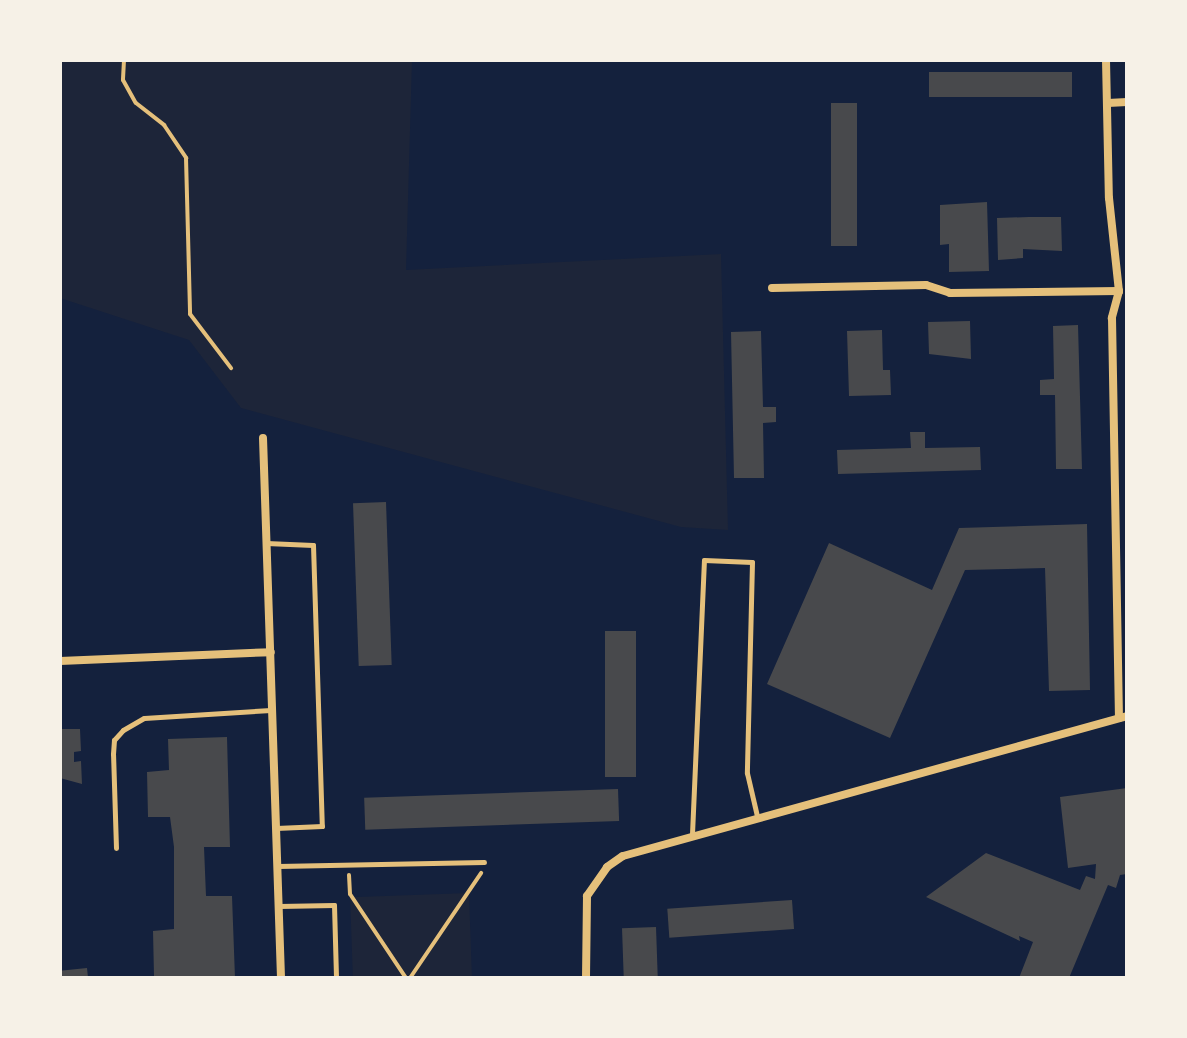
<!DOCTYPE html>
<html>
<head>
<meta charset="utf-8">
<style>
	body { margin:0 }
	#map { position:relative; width:1187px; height:1038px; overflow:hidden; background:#14213d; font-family:Poppins,sans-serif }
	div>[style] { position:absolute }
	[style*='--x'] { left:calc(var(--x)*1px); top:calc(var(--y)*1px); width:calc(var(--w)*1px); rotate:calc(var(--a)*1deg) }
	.green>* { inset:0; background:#1d2539; transform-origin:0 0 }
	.building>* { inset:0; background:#48494c; transform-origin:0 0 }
	.path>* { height:4px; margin:-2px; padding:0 2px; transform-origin:2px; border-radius:2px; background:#e5c07b }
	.service>* { height:5px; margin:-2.5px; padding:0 2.5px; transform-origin:2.5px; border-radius:2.5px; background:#e5c07b }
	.minor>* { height:8px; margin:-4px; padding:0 4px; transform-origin:4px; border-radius:4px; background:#e5c07b }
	span { translate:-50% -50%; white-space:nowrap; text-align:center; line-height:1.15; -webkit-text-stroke:8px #f6f1e7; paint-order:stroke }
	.frame { position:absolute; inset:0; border:62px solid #f6f1e7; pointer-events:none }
</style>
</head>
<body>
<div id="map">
	<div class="green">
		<i style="clip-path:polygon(60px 60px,412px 60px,406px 270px,721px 254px,728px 530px,681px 527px,241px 408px,189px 340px,60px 298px)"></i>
		<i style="left:469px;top:893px;width:85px;height:119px;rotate:88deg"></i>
	</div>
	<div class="building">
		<i style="left:1072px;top:72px;width:25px;height:143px;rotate:90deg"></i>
		<i style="left:831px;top:103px;width:26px;height:143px"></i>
		<i style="clip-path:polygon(987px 202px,989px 271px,949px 272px,949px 244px,940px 245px,940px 205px)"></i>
		<i style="clip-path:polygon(1029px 217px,1061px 217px,1062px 251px,1023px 249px,1023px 258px,998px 260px,997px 218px)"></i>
		<i style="clip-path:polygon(970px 321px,971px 359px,929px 354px,928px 322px)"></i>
		<i style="clip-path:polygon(1078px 325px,1082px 469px,1056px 469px,1055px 395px,1040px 395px,1040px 380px,1054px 379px,1053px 326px)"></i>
		<i style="clip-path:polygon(882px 330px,883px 370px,890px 370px,891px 395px,849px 396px,847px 331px)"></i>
		<i style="clip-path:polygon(761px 331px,763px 407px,776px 407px,776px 422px,763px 423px,764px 478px,734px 478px,731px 332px)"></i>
		<i style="clip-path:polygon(910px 432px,925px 432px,925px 448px,980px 447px,981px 470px,838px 474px,837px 450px,911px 448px)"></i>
		<i style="left:386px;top:502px;width:163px;height:33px;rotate:88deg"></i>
		<i style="clip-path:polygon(1087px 524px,1090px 690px,1049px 691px,1045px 568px,965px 570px,890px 738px,767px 684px,829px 543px,932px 590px,959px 528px)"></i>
		<i style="left:605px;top:631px;width:31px;height:146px"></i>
		<i style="clip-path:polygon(60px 729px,80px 729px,81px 751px,74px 752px,74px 762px,81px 761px,82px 784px,60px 778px)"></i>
		<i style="clip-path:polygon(227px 737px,230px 847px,204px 847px,206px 896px,232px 896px,235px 978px,154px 976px,153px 931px,174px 929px,174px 847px,170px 817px,148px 817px,147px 772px,169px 770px,168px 739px)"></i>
		<i style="clip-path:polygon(1127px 788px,1127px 874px,1120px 875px,1116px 888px,1108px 885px,1069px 978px,1019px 978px,1033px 942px,1019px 936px,1020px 941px,926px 897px,986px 853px,1080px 890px,1086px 876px,1095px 879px,1096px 864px,1068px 868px,1060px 797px)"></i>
		<i style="left:618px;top:789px;width:32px;height:254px;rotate:88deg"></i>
		<i style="left:792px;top:900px;width:29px;height:125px;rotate:86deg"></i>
		<i style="left:656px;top:927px;width:51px;height:34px;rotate:88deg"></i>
		<i style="left:87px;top:968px;width:10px;height:27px;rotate:84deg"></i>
	</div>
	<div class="path">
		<i style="--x:124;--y:60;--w:20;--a:93"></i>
		<i style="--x:123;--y:80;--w:26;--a:61"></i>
		<i style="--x:136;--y:103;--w:36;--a:38"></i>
		<i style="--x:164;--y:125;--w:40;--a:56"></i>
		<i style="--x:186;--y:158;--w:156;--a:88.5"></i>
		<i style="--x:190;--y:314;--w:68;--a:52.8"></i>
		<i style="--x:349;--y:875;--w:19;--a:87"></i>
		<i style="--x:350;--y:894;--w:101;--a:56.3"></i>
		<i style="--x:410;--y:978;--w:127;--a:-55.9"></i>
	</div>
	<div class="service">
		<i style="--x:266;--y:543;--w:47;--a:2.4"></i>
		<i style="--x:313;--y:545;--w:281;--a:88.2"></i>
		<i style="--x:322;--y:826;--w:46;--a:177.5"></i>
		<i style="--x:692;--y:834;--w:274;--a:-87.5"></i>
		<i style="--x:704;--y:560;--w:48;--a:2.4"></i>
		<i style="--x:752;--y:562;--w:211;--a:91.4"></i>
		<i style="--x:747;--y:773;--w:44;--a:76.9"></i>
		<i style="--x:116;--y:848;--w:94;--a:-91.8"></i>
		<i style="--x:113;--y:754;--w:14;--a:-86"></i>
		<i style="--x:114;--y:740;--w:13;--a:-48"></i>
		<i style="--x:123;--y:730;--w:24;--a:-30"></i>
		<i style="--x:144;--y:718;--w:127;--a:-3.6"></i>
		<i style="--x:278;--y:866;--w:206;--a:-1.1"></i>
		<i style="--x:279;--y:906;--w:55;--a:-1"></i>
		<i style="--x:334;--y:905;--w:73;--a:88.4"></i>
	</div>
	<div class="minor">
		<i style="--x:1106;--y:60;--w:138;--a:88.8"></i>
		<i style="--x:1109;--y:198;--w:94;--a:83.9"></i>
		<i style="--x:1119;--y:291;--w:28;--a:105"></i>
		<i style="--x:1112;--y:318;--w:400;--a:89"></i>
		<i style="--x:1108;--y:103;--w:19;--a:-3"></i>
		<i style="--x:772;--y:288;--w:154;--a:-1.1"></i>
		<i style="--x:926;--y:285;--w:25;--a:18"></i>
		<i style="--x:950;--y:293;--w:169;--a:-0.7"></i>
		<i style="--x:263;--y:438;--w:540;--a:88.09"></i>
		<i style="--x:60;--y:661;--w:211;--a:-2.4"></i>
		<i style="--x:586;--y:978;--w:82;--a:-89.3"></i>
		<i style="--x:587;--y:896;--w:35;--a:-55"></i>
		<i style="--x:607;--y:867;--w:19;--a:-35"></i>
		<i style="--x:623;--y:856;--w:523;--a:-15.52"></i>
	</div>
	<div class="frame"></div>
</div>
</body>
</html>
